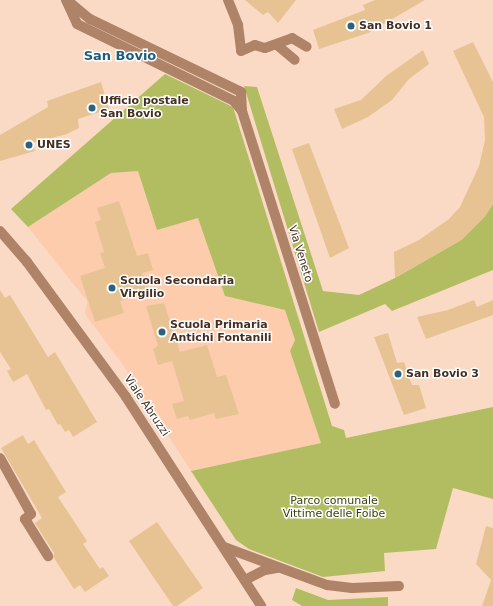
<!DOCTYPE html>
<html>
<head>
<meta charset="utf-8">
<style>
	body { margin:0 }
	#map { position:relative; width:493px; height:606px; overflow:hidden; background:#fadac5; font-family:"DejaVu Sans",sans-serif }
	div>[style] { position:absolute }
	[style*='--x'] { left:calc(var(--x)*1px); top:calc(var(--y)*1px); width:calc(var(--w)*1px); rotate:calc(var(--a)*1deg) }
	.built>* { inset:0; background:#fcccad }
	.green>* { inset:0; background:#b2bd62 }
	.building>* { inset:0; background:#e7c393 }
	.minor>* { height:10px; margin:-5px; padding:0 5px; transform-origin:5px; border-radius:5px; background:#ae8367 }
	.dots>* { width:11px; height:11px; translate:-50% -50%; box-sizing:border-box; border:2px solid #fff; border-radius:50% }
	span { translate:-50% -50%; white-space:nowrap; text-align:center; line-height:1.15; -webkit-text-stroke:3px #fff; paint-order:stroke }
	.poi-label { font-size:11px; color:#442f22; font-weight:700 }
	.left { translate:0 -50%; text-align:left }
	.street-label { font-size:11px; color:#442f22 }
	.park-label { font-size:11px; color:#3b3f0c }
	.quarter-label { font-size:13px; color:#1f5d7c; font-weight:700 }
</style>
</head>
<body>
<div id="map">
	<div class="built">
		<i style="clip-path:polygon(138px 171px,157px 230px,198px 217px,225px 296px,285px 310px,295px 340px,290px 351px,321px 443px,191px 471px,123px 365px,85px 314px,87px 301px,28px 227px,111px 173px)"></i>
	</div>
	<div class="green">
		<i style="clip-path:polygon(165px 74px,233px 107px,332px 426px,344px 430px,346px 438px,493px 407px,493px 499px,453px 488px,436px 549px,384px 553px,385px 571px,323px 577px,249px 549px,236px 540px,191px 471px,321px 443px,290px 351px,295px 340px,285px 310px,225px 296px,198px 218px,157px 230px,138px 171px,111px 173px,28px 227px,11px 209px)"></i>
		<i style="clip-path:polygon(244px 86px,257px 87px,323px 291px,359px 295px,395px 278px,461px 240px,485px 216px,493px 204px,493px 270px,392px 311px,385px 304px,319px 332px)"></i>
		<i style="clip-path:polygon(296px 588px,328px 600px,388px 597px,388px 606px,302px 606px,292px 600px)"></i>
	</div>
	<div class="building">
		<i style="clip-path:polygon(245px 0,296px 0,278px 23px,268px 12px,263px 15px)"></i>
		<i style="clip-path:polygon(375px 0,425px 0,368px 33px,319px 49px,313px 30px,365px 10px,363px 5px)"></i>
		<i style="clip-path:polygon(473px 42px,493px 82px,493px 204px,485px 216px,461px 240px,395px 278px,394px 252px,419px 240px,449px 219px,460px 207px,479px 166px,485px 140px,484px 117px,453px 51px)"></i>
		<i style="clip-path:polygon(423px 50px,429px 64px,409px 79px,392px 100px,368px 117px,342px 129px,334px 109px,361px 100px,386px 76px)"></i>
		<i style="clip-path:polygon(101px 82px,109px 109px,78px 119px,79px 128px,67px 134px,32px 143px,35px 151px,0 161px,0 135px,48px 107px,47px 101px)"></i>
		<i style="clip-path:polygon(309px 143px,349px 248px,330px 258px,292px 149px)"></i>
		<i style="clip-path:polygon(119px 201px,137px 256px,148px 253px,153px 270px,142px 273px,149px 292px,120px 301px,124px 313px,95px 322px,80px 276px,105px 268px,100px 253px,104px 252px,95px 222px,101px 220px,97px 208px)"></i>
		<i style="clip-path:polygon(0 290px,5px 298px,10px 295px,48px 357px,55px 352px,97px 422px,73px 437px,69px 430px,65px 432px,60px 424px,58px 425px,49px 409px,46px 410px,27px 374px,13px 382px,7px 371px,11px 369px,0 352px)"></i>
		<i style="clip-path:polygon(474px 300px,477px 307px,493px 300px,493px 315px,426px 339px,417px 317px,448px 310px)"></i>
		<i style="clip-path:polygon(164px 303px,180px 352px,207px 345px,217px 377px,226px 375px,239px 414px,216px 419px,214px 413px,190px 420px,188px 416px,177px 419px,172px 404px,184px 401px,172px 361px,158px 365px,153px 349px,158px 346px,146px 306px)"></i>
		<i style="clip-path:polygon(388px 333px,397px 363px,404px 362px,412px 385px,419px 385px,426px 408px,404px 415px,374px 337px)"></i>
		<i style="clip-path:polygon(23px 435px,28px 444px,34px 440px,66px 492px,58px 497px,87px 541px,83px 544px,100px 569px,103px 567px,109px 576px,85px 592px,80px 585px,74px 589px,54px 558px,54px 553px,35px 523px,42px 518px,1px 448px)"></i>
		<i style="clip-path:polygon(157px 522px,203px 588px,177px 606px,173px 606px,129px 541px)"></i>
		<i style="clip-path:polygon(486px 526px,493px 528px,493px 606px,482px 606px,491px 580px,476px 564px)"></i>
	</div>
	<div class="minor">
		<i style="--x:66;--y:0;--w:26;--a:65"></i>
		<i style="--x:77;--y:24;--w:175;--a:26.1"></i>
		<i style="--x:234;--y:101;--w:13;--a:51"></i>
		<i style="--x:67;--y:0;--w:30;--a:40"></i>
		<i style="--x:90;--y:19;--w:168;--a:25.8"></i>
		<i style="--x:241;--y:92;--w:19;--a:87"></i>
		<i style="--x:242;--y:111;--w:307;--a:72.4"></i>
		<i style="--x:228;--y:0;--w:27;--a:68"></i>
		<i style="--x:238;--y:25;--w:26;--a:83"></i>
		<i style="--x:241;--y:51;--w:15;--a:-23"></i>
		<i style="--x:255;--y:45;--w:10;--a:17"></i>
		<i style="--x:265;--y:48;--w:29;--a:-20"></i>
		<i style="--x:292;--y:38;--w:17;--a:31"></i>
		<i style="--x:277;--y:45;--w:23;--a:40"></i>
		<i style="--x:0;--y:231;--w:41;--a:48.9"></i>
		<i style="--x:27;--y:262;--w:167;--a:53.7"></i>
		<i style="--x:126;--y:397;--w:249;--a:57.1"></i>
		<i style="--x:0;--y:458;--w:64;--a:61"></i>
		<i style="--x:31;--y:514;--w:8;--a:140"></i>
		<i style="--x:25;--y:519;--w:44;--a:58.1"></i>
		<i style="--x:224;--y:547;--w:110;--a:20.3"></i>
		<i style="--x:327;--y:585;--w:25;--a:7"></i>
		<i style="--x:352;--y:588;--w:47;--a:-2.4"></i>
		<i style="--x:245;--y:580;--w:22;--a:-27"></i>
		<i style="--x:265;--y:570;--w:12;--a:-9"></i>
	</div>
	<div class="dots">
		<i style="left:351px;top:26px;background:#2d627e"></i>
		<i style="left:92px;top:108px;background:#2d627e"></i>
		<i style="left:29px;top:145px;background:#2d627e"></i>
		<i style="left:112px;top:288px;background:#2d627e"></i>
		<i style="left:162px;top:332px;background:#2d627e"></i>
		<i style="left:398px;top:374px;background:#2d627e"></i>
	</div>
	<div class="poi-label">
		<span class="left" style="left:359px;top:26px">San Bovio 1</span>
		<span class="left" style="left:100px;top:108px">Ufficio postale<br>San Bovio</span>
		<span class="left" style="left:37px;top:145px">UNES</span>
		<span class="left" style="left:120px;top:288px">Scuola Secondaria<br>Virgilio</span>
		<span class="left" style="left:170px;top:332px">Scuola Primaria<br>Antichi Fontanili</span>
		<span class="left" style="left:406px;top:374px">San Bovio 3</span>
	</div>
	<div class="street-label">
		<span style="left:300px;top:254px;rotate:73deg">Via Veneto</span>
		<span style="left:146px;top:406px;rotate:56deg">Viale Abruzzi</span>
	</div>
	<div class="park-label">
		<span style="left:334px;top:508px">Parco comunale<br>Vittime delle Foibe</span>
	</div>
	<div class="quarter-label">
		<span style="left:120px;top:56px">San Bovio</span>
	</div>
</div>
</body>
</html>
